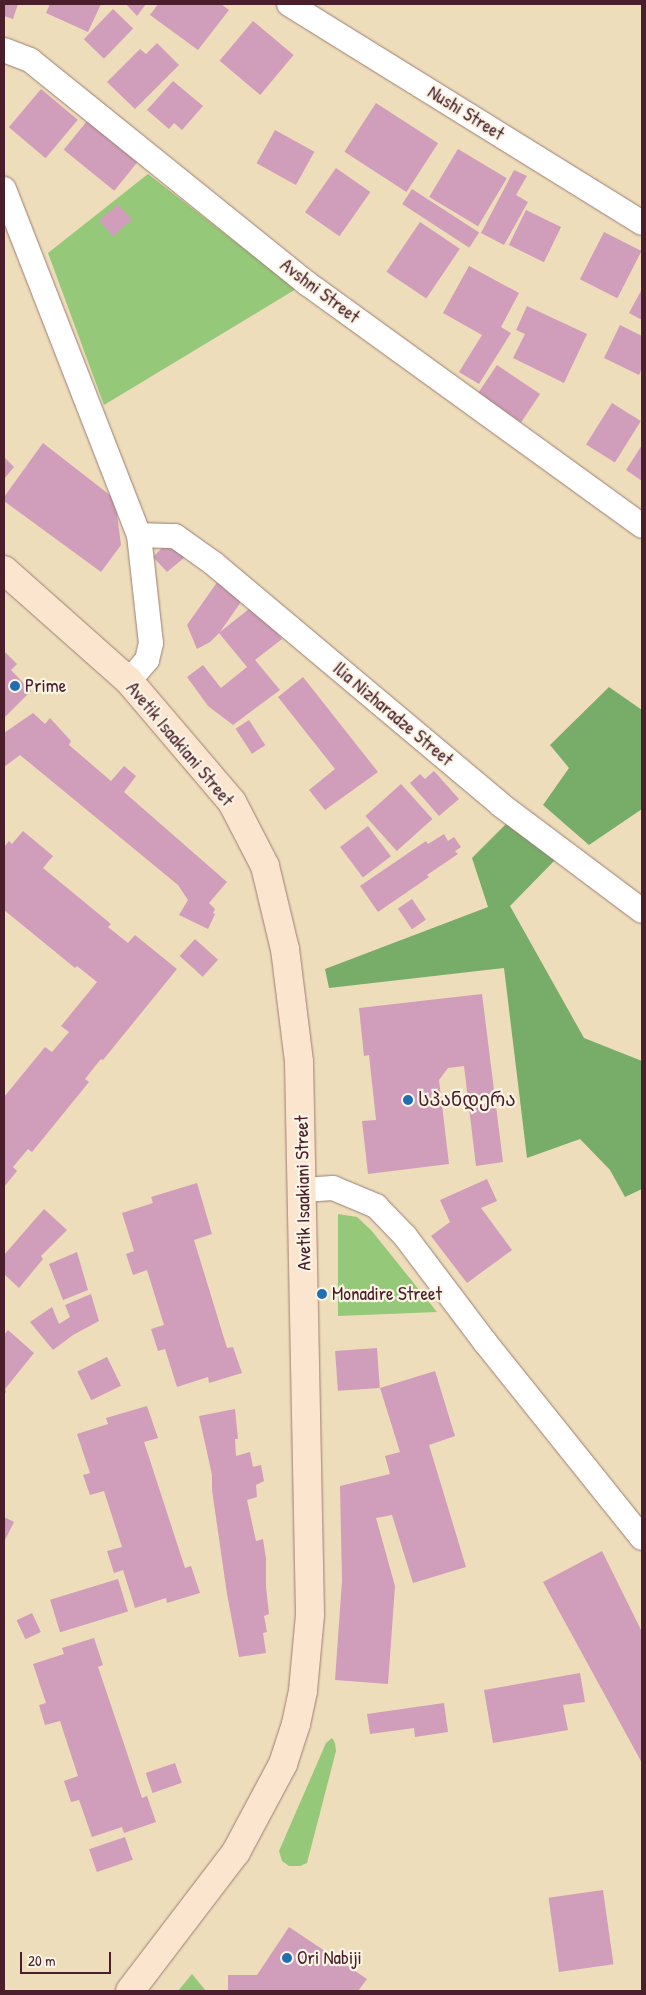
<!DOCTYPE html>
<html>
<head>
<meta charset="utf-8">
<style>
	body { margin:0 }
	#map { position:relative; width:646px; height:1995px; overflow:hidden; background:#edb; font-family:"Patrick Hand","Noto Sans Georgian",sans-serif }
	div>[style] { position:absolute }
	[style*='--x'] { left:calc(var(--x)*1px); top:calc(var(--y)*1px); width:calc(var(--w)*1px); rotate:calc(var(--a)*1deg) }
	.green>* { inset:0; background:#95c879 }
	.forest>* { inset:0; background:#78ac69 }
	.building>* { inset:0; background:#d09dba; transform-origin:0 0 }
	.roads { filter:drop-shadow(0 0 1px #9c7e73) drop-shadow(0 0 1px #9c7e73) }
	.street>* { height:24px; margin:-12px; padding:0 12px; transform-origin:12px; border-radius:12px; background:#fff }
	.secondary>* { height:28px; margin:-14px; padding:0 14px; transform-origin:14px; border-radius:14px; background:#fce5cf }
	.dots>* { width:14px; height:14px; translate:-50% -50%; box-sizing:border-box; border:2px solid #fcf5e5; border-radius:50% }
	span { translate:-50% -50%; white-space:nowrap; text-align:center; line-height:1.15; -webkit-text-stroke:4.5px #fcf5e5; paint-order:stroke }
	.street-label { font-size:19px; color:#4a1f2b }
	.poi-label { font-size:19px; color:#4a1f2b }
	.left { translate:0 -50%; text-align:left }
	.frame { position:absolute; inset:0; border:5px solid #4a1f2b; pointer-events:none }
	.scale { position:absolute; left:20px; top:1952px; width:91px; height:22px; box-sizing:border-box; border:2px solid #4a1f2b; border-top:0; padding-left:6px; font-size:15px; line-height:18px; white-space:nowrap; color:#4a1f2b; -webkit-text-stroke:4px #fcf5e5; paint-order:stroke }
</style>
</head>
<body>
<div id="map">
	<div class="green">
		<i style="clip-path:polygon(148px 174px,296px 289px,104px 405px,48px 253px)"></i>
		<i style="clip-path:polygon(338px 1214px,357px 1217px,371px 1230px,437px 1312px,338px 1316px)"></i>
		<i style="clip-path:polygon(332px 1738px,335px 1743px,336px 1751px,307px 1863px,300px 1866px,289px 1866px,282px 1861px,279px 1851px,326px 1743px)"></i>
		<i style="clip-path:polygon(192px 1974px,206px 1991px,178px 1991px)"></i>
	</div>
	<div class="forest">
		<i style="clip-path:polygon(609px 687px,642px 710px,642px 809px,589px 845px,543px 805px,569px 768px,550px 745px)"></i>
		<i style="clip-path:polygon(510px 820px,558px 857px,510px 906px,584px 1038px,642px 1061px,642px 1189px,625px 1197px,610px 1170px,580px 1139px,527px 1158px,504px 968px,329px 988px,325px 969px,488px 907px,472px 858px)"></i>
	</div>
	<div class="building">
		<i style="clip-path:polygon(4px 4px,18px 4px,13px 19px,4px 16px)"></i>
		<i style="clip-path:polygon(50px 4px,101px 4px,88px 32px,46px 13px)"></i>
		<i style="clip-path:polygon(126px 4px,146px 4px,137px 16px)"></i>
		<i style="clip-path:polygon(158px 4px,221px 4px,229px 10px,198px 50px,150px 15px)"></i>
		<i style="left:113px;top:9px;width:28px;height:42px;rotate:44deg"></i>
		<i style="left:253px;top:21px;width:53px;height:52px;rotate:40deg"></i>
		<i style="clip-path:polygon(157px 43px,179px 65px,135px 109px,107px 82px,140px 49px,146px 54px)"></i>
		<i style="clip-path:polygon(173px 81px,203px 106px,182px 130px,174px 123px,169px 129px,147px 110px)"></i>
		<i style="left:41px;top:89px;width:48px;height:50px;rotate:40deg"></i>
		<i style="left:376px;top:103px;width:74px;height:58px;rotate:33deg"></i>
		<i style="left:87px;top:121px;width:65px;height:37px;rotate:39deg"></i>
		<i style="left:275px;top:130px;width:45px;height:38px;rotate:29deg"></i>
		<i style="left:458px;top:149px;width:57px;height:56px;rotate:31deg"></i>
		<i style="left:336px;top:168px;width:42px;height:54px;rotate:35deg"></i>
		<i style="clip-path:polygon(514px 170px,527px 176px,516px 195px,528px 202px,504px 245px,481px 233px)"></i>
		<i style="left:412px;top:189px;width:80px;height:18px;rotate:33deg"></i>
		<i style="left:118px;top:204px;width:21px;height:25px;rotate:49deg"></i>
		<i style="left:526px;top:210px;width:39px;height:39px;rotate:26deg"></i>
		<i style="left:420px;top:222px;width:48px;height:60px;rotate:34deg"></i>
		<i style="left:604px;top:232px;width:42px;height:53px;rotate:27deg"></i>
		<i style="clip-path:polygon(469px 266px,519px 293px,501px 327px,511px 333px,479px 384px,459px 372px,482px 335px,443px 313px)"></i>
		<i style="clip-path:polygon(642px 289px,642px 320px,629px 313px)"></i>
		<i style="clip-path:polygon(527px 306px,587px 334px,564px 383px,513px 358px,525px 334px,516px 330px)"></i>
		<i style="clip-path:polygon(620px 325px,642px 336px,642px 368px,639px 375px,604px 358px)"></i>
		<i style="left:497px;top:365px;width:52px;height:34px;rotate:34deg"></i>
		<i style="left:612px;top:403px;width:34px;height:49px;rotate:32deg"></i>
		<i style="clip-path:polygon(43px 443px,115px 499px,121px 545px,101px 572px,4px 501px,4px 497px)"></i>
		<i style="clip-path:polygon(642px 445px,642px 481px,626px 470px)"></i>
		<i style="clip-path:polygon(4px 457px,14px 467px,4px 479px)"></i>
		<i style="clip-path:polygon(167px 543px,185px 557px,167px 572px,153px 557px)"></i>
		<i style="clip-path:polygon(218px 581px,243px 599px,220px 632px,254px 605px,282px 639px,255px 660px,280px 690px,233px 725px,208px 706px,187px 677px,203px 665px,221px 688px,247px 667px,219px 633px,210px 642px,197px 649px,187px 625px)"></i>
		<i style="clip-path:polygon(4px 651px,17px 664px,11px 670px,31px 691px,4px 718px)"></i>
		<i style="clip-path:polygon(303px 677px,378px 772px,325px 810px,309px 790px,335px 769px,278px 697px)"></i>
		<i style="clip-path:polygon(33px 713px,45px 724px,50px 718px,71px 741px,69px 745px,111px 781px,124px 766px,136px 776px,124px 792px,227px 882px,209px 903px,215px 909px,213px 913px,215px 914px,208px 929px,179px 915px,188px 900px,178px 885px,20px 755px,4px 767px,4px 733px)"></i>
		<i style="left:249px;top:720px;width:30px;height:16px;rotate:57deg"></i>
		<i style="clip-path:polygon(434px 771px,459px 799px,439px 816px,410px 783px,420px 774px,425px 779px)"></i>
		<i style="left:401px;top:784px;width:47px;height:48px;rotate:48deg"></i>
		<i style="left:368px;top:826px;width:38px;height:35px;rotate:53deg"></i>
		<i style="clip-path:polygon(23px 831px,53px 856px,43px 868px,111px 924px,108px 927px,128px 943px,135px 935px,177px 969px,103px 1060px,101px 1059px,96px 1065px,85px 1079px,89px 1082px,32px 1152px,28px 1149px,13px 1167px,17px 1171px,4px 1187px,4px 1097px,45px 1047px,52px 1052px,69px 1032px,61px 1026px,97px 982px,77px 966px,75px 968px,4px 910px,4px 847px,9px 841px,12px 844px)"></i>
		<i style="clip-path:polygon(444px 834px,448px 841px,454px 837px,461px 847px,455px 851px,458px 854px,427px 875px,429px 877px,378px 912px,360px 886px,426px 841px,428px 844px)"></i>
		<i style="left:412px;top:899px;width:25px;height:17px;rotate:56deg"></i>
		<i style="left:195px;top:939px;width:31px;height:23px;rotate:42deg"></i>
		<i style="clip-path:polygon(482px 994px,503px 1162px,476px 1166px,464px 1066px,448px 1068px,439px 1080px,449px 1164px,368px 1174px,362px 1121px,376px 1120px,369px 1055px,364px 1056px,359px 1008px)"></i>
		<i style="clip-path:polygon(487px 1179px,497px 1201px,481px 1208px,512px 1250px,467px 1283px,431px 1236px,450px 1222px,440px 1200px)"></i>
		<i style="clip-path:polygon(197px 1183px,212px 1234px,194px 1240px,227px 1348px,233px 1347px,242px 1373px,209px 1383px,208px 1377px,177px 1387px,165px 1349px,158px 1351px,151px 1329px,164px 1325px,147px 1270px,133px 1275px,126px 1254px,134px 1251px,122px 1213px,153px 1203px,151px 1197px)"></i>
		<i style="clip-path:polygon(44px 1209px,67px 1230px,41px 1256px,43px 1259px,19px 1288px,4px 1274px,4px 1255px)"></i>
		<i style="clip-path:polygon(77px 1252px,88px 1290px,63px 1300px,49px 1264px)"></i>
		<i style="clip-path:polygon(91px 1294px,99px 1321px,73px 1335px,53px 1350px,30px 1322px,52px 1307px,59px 1324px,70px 1317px,65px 1305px)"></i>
		<i style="clip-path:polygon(8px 1330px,34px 1353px,5px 1389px,6px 1392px,4px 1395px,4px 1335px)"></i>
		<i style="left:377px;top:1348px;width:40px;height:42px;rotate:86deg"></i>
		<i style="left:107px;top:1357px;width:32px;height:33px;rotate:64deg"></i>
		<i style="clip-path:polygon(435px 1371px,455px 1436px,429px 1445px,466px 1567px,413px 1583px,392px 1515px,376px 1518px,395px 1586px,388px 1684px,335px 1680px,342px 1581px,340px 1486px,390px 1474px,385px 1456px,400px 1452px,380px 1388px)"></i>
		<i style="clip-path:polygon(147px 1406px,158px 1438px,144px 1442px,185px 1568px,191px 1566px,200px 1593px,167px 1603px,166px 1598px,135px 1608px,123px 1570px,114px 1573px,107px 1551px,122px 1547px,104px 1491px,90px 1495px,83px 1475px,90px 1473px,77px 1434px,108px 1424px,106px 1418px)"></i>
		<i style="clip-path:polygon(235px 1409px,238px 1439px,235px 1439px,236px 1456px,250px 1452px,253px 1467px,261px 1465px,264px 1481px,256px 1485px,257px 1497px,247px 1500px,256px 1541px,263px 1539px,266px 1559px,266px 1587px,269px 1614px,264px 1616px,267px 1632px,263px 1633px,266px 1653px,239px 1657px,227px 1594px,212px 1490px,212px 1475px,199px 1416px)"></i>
		<i style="clip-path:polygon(4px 1517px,14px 1522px,4px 1542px)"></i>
		<i style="clip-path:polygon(602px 1551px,642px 1632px,642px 1763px,543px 1582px)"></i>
		<i style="left:118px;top:1579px;width:34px;height:71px;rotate:73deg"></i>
		<i style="left:32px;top:1613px;width:21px;height:17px;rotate:65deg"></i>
		<i style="clip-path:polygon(94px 1638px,103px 1665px,98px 1667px,120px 1732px,142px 1798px,147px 1796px,156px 1822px,124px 1833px,122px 1827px,92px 1837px,79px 1800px,71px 1802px,64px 1781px,78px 1776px,60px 1721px,45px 1725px,39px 1705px,46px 1703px,33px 1664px,64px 1654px,62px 1648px)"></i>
		<i style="clip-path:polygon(580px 1673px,585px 1702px,563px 1705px,568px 1730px,493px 1743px,484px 1690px)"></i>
		<i style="clip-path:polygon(444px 1703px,448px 1732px,415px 1737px,414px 1728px,370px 1734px,367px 1714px)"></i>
		<i style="left:175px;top:1763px;width:21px;height:31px;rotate:71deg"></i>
		<i style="left:125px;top:1837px;width:24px;height:38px;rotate:71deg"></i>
		<i style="left:603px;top:1890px;width:75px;height:55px;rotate:82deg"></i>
		<i style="clip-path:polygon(289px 1927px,367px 1979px,358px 1991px,228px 1991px,228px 1975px,257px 1975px)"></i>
	</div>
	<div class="roads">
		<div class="street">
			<i style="--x:289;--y:4;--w:415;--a:31.8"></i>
			<i style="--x:4;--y:50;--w:28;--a:21"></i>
			<i style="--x:30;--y:60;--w:357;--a:38.9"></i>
			<i style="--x:308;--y:284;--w:412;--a:35.9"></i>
			<i style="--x:4;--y:189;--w:371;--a:68.7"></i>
			<i style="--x:139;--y:535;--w:109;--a:83.7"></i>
			<i style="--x:151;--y:643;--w:17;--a:103"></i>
			<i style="--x:147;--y:660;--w:28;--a:131"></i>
			<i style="--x:139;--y:535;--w:36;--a:2"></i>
			<i style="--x:175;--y:536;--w:47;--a:35.4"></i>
			<i style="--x:213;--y:563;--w:376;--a:40"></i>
			<i style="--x:501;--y:805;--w:176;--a:36.9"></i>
			<i style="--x:303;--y:1190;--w:30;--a:-4"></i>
			<i style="--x:333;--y:1188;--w:47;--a:22.7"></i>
			<i style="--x:376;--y:1206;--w:42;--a:46"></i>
			<i style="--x:405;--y:1236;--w:133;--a:53"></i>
			<i style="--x:485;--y:1342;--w:251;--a:51.3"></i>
		</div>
		<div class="secondary">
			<i style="--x:4;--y:570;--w:167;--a:41.6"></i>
			<i style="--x:129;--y:681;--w:159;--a:49.6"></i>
			<i style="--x:232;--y:802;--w:72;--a:62.7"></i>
			<i style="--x:265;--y:866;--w:85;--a:76.5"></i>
			<i style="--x:285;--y:949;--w:114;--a:82.9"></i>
			<i style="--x:299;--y:1062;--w:553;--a:88.86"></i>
			<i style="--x:310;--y:1615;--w:76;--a:95.3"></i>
			<i style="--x:303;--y:1691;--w:34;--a:102"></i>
			<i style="--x:296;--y:1724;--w:42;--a:108"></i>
			<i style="--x:283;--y:1764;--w:100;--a:118.1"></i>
			<i style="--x:236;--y:1852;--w:175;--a:127.3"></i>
		</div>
	</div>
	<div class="dots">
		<i style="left:15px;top:686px;background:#1f6fb2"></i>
		<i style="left:408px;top:1100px;background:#1f6fb2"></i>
		<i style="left:322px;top:1294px;background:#1f6fb2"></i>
		<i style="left:287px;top:1958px;background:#1f6fb2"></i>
	</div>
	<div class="street-label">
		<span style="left:466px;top:113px;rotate:32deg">Nushi Street</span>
		<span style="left:320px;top:291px;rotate:37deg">Avshni Street</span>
		<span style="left:393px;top:714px;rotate:40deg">Ilia Nizharadze Street</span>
		<span style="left:180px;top:744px;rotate:50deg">Avetik Isaakiani Street</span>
		<span style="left:303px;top:1193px;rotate:-91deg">Avetik Isaakiani Street</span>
	</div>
	<div class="poi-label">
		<span class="left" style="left:25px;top:686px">Prime</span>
		<span class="left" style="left:418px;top:1100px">სპანდერა</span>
		<span class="left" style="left:332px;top:1294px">Monadire Street</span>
		<span class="left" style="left:297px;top:1958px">Ori Nabiji</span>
	</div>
	<div class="frame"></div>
	<div class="scale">20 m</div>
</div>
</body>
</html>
